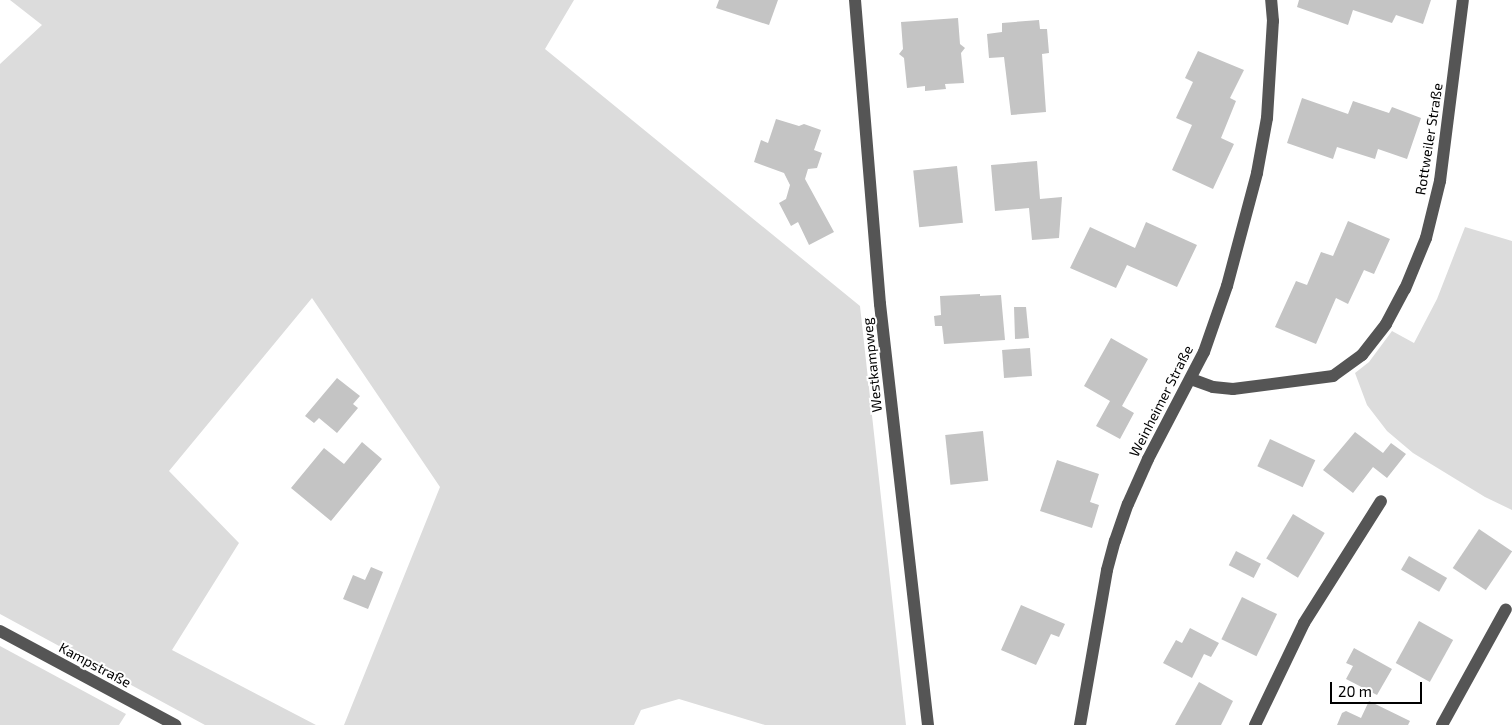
<!DOCTYPE html>
<html>
<head>
<meta charset="utf-8">
<style>
	body { margin:0 }
	#map { position:relative; width:1512px; height:725px; overflow:hidden; background:#fff; font-family:"Exo 2",sans-serif }
	div>[style] { position:absolute }
	[style*='--x'] { left:calc(var(--x)*1px); top:calc(var(--y)*1px); width:calc(var(--w)*1px); rotate:calc(var(--a)*1deg) }
	.green>* { inset:0; background:#dcdcdc }
	.building>* { inset:0; background:#c4c4c4; transform-origin:0 0 }
	.minor>* { height:12px; margin:-6px; padding:0 6px; transform-origin:6px; border-radius:6px; background:#555 }
	span { translate:-50% -50%; white-space:nowrap; text-align:center; line-height:1.15; -webkit-text-stroke:4px #fff; paint-order:stroke }
	.street-label { font-size:14px; color:#000 }
	.scale { position:absolute; left:1330px; top:682px; width:92px; height:22px; box-sizing:border-box; border:2px solid #000; border-top:0; padding-left:6px; font-size:15px; line-height:18px; white-space:nowrap; color:#000; -webkit-text-stroke:4px #fff; paint-order:stroke }
</style>
</head>
<body>
<div id="map">
	<div class="green">
		<i style="clip-path:polygon(10px 0,574px 0,545px 49px,860px 306px,906px 725px,765px 725px,679px 699px,641px 710px,634px 725px,344px 725px,440px 487px,312px 298px,169px 471px,239px 543px,172px 650px,316px 725px,205px 725px,0 614px,0 64px,42px 25px)"></i>
		<i style="clip-path:polygon(1465px 227px,1512px 241px,1512px 510px,1485px 497px,1413px 453px,1387px 431px,1367px 405px,1355px 373px,1369px 362px,1392px 331px,1414px 343px,1437px 299px)"></i>
		<i style="clip-path:polygon(0 646px,126px 714px,119px 725px,0 725px)"></i>
	</div>
	<div class="building">
		<i style="clip-path:polygon(719px 0,778px 0,769px 25px,716px 8px)"></i>
		<i style="clip-path:polygon(1299px 0,1431px 0,1423px 24px,1396px 15px,1392px 23px,1353px 10px,1348px 25px,1297px 7px)"></i>
		<i style="clip-path:polygon(958px 18px,960px 44px,965px 48px,961px 53px,964px 83px,945px 84px,946px 89px,925px 91px,925px 86px,907px 88px,904px 58px,899px 54px,903px 49px,901px 22px)"></i>
		<i style="clip-path:polygon(1039px 20px,1040px 29px,1047px 29px,1049px 53px,1042px 54px,1046px 112px,1011px 115px,1004px 57px,989px 58px,987px 34px,1002px 32px,1002px 23px)"></i>
		<i style="clip-path:polygon(1198px 51px,1244px 70px,1230px 98px,1236px 101px,1221px 138px,1234px 144px,1213px 189px,1172px 170px,1192px 125px,1176px 118px,1193px 82px,1185px 78px)"></i>
		<i style="clip-path:polygon(1302px 98px,1348px 114px,1353px 101px,1389px 113px,1392px 107px,1421px 118px,1407px 159px,1378px 149px,1375px 159px,1337px 147px,1333px 159px,1287px 143px)"></i>
		<i style="clip-path:polygon(776px 119px,799px 126px,804px 124px,821px 130px,814px 150px,822px 153px,817px 168px,808px 169px,805px 179px,834px 232px,809px 245px,798px 222px,791px 226px,779px 203px,786px 199px,790px 185px,784px 173px,754px 162px,761px 140px,768px 143px)"></i>
		<i style="clip-path:polygon(1037px 161px,1040px 199px,1062px 197px,1059px 238px,1032px 240px,1029px 208px,995px 211px,991px 165px)"></i>
		<i style="left:957px;top:166px;width:57px;height:44px;rotate:84deg"></i>
		<i style="clip-path:polygon(1348px 221px,1390px 239px,1374px 274px,1364px 270px,1348px 304px,1336px 298px,1316px 344px,1275px 327px,1296px 281px,1307px 285px,1321px 252px,1333px 256px)"></i>
		<i style="clip-path:polygon(1146px 222px,1197px 245px,1177px 287px,1127px 265px,1116px 288px,1070px 268px,1090px 227px,1135px 248px)"></i>
		<i style="clip-path:polygon(980px 294px,980px 296px,1001px 295px,1005px 340px,944px 344px,942px 326px,935px 326px,934px 316px,941px 315px,940px 296px)"></i>
		<i style="clip-path:polygon(1014px 307px,1026px 307px,1029px 338px,1015px 339px)"></i>
		<i style="clip-path:polygon(1111px 338px,1148px 359px,1122px 406px,1134px 413px,1120px 439px,1096px 426px,1110px 401px,1084px 386px)"></i>
		<i style="left:1030px;top:348px;width:28px;height:28px;rotate:86deg"></i>
		<i style="clip-path:polygon(337px 378px,360px 396px,353px 404px,358px 408px,337px 433px,319px 418px,314px 423px,305px 416px)"></i>
		<i style="left:983px;top:431px;width:50px;height:38px;rotate:84deg"></i>
		<i style="clip-path:polygon(1355px 432px,1383px 453px,1391px 443px,1406px 454px,1387px 478px,1373px 467px,1353px 493px,1323px 470px)"></i>
		<i style="left:1270px;top:439px;width:50px;height:30px;rotate:25deg"></i>
		<i style="clip-path:polygon(362px 442px,382px 459px,331px 521px,291px 488px,324px 448px,344px 464px)"></i>
		<i style="clip-path:polygon(1057px 460px,1099px 474px,1090px 502px,1099px 505px,1092px 528px,1040px 511px)"></i>
		<i style="left:1293px;top:514px;width:37px;height:52px;rotate:31deg"></i>
		<i style="left:1479px;top:529px;width:40px;height:47px;rotate:34deg"></i>
		<i style="left:1236px;top:551px;width:28px;height:16px;rotate:27deg"></i>
		<i style="left:1409px;top:556px;width:44px;height:16px;rotate:30deg"></i>
		<i style="clip-path:polygon(371px 567px,383px 572px,368px 609px,343px 599px,353px 575px,365px 580px)"></i>
		<i style="left:1242px;top:597px;width:39px;height:47px;rotate:26deg"></i>
		<i style="clip-path:polygon(1021px 605px,1065px 624px,1059px 637px,1051px 634px,1036px 665px,1001px 650px)"></i>
		<i style="left:1419px;top:621px;width:39px;height:48px;rotate:29deg"></i>
		<i style="clip-path:polygon(1190px 628px,1219px 643px,1211px 657px,1204px 654px,1192px 678px,1163px 663px,1176px 640px,1182px 643px)"></i>
		<i style="clip-path:polygon(1354px 648px,1392px 669px,1377px 695px,1346px 679px,1353px 666px,1346px 663px)"></i>
		<i style="clip-path:polygon(1199px 682px,1233px 701px,1221px 725px,1175px 725px)"></i>
		<i style="clip-path:polygon(1369px 701px,1410px 721px,1408px 725px,1337px 725px,1342px 713px,1346px 711px,1361px 718px)"></i>
	</div>
	<div class="minor">
		<i style="--x:855;--y:0;--w:305;--a:85.3"></i>
		<i style="--x:880;--y:304;--w:424;--a:83.5"></i>
		<i style="--x:1191;--y:379;--w:23;--a:20"></i>
		<i style="--x:1213;--y:387;--w:20;--a:6"></i>
		<i style="--x:1233;--y:389;--w:101;--a:-7.4"></i>
		<i style="--x:1333;--y:376;--w:36;--a:-36"></i>
		<i style="--x:1362;--y:355;--w:39;--a:-52"></i>
		<i style="--x:1386;--y:324;--w:40;--a:-62"></i>
		<i style="--x:1405;--y:289;--w:55;--a:-67.6"></i>
		<i style="--x:1426;--y:238;--w:59;--a:-76.2"></i>
		<i style="--x:1440;--y:181;--w:182;--a:-82.8"></i>
		<i style="--x:0;--y:631;--w:199;--a:28.2"></i>
		<i style="--x:1080;--y:725;--w:157;--a:-80.1"></i>
		<i style="--x:1107;--y:570;--w:30;--a:-75"></i>
		<i style="--x:1115;--y:541;--w:39;--a:-71"></i>
		<i style="--x:1128;--y:504;--w:49;--a:-66"></i>
		<i style="--x:1148;--y:459;--w:121;--a:-62.4"></i>
		<i style="--x:1204;--y:352;--w:70;--a:-70.8"></i>
		<i style="--x:1227;--y:286;--w:117;--a:-75.1"></i>
		<i style="--x:1257;--y:173;--w:56;--a:-79.7"></i>
		<i style="--x:1267;--y:118;--w:97;--a:-86.5"></i>
		<i style="--x:1273;--y:21;--w:21;--a:-95"></i>
		<i style="--x:1255;--y:725;--w:113;--a:-64.3"></i>
		<i style="--x:1304;--y:623;--w:144;--a:-57.7"></i>
		<i style="--x:1442;--y:725;--w:132;--a:-61.1"></i>
	</div>
	<div class="street-label">
		<span style="left:1429px;top:139px;rotate:-81deg">Rottweiler Straße</span>
		<span style="left:872px;top:365px;rotate:-96deg">Westkampweg</span>
		<span style="left:1161px;top:401px;rotate:-63deg">Weinheimer Straße</span>
		<span style="left:95px;top:665px;rotate:28deg">Kampstraße</span>
	</div>
	<div class="scale">20 m</div>
</div>
</body>
</html>
